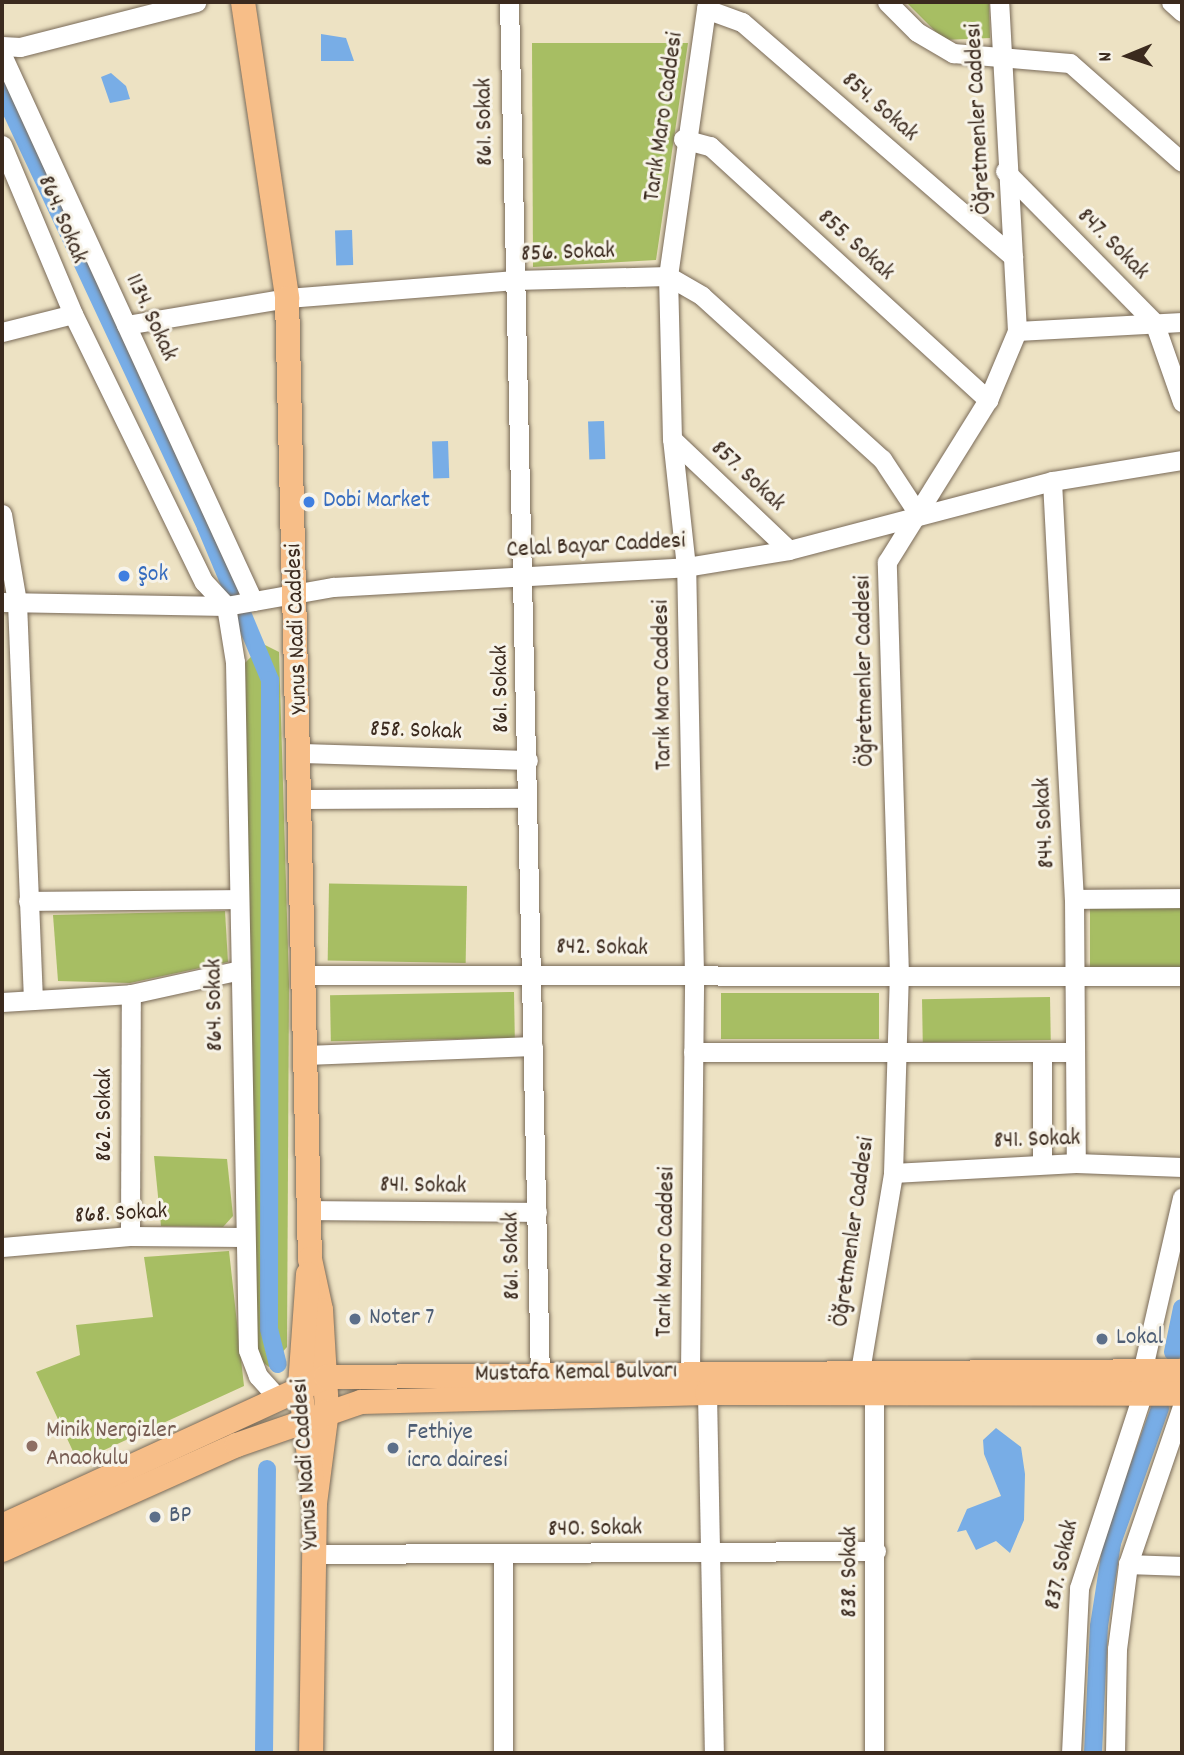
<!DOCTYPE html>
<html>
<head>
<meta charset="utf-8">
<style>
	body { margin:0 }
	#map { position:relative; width:1184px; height:1755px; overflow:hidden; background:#ede2c3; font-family:Dekko,sans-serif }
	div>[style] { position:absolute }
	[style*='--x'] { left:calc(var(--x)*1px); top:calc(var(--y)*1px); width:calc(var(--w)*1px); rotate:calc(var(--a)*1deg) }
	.green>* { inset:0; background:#a7be63; transform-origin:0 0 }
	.water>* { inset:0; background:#78ade6; transform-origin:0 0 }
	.canal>* { height:18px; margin:-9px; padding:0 9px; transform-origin:9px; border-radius:9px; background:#78ade6 }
	.roads { filter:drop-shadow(0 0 2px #796a58) drop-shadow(0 0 2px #796a58) }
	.minor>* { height:19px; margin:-9.5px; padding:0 9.5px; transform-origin:9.5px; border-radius:9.5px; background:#fff }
	.major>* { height:24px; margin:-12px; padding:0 12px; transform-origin:12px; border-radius:12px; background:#f7be88 }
	.dots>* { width:19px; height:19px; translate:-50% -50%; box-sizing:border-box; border:4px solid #f7f3e8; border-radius:50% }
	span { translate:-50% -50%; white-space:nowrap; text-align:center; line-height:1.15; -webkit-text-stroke:6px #f7f3e8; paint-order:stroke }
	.street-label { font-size:24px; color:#3b2a1e }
	.shop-label { font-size:24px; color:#366cbe }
	.left { translate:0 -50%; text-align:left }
	.service-label { font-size:24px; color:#4e5e75 }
	.education-label { font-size:24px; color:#785e54 }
	.frame { position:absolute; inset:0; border:4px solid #3b2a1e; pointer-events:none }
	.north { position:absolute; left:1093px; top:21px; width:70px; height:70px; -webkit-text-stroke:5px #f7f3e8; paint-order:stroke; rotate:268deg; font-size:19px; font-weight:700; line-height:28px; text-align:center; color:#3b2a1e }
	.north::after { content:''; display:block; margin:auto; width:24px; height:32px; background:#3b2a1e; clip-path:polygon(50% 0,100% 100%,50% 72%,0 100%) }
</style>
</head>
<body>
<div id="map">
	<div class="green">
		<i style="clip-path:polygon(906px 2px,989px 2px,990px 38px,944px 40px)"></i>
		<i style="clip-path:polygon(532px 43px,688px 43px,656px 260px,533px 267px)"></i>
		<i style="clip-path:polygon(263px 644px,279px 652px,289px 983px,287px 1347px,269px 1367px,256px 1357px,245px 663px)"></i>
		<i style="left:467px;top:886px;width:77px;height:138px;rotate:91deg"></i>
		<i style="left:1182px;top:908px;width:59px;height:92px;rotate:90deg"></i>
		<i style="clip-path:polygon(225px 911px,228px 962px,130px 983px,58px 981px,53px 915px)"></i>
		<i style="left:514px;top:992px;width:46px;height:184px;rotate:89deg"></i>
		<i style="left:721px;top:993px;width:158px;height:46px"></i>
		<i style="left:1050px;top:997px;width:43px;height:128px;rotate:89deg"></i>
		<i style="clip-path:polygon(154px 1156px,227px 1159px,233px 1216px,223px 1227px,161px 1226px)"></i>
		<i style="clip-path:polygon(229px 1251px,244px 1386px,78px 1462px,36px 1372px,80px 1355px,76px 1325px,153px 1317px,144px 1257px)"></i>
	</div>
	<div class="water">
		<i style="clip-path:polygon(321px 34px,346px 38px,354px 61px,321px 61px)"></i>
		<i style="clip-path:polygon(111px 73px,126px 86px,130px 99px,110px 103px,101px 77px)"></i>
		<i style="left:352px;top:230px;width:35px;height:17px;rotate:88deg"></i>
		<i style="left:604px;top:421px;width:38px;height:16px;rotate:88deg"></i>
		<i style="left:448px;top:441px;width:37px;height:16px;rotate:88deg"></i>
		<i style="clip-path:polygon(996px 1428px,1021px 1447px,1025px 1474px,1024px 1520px,1010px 1553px,996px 1541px,976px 1550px,966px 1530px,957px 1532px,967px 1509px,1001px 1496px,984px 1454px,983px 1440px)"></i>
	</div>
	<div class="canal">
		<i style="--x:2;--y:91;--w:481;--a:64.9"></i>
		<i style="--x:206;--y:527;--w:166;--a:67.3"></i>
		<i style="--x:270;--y:680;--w:649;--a:90.09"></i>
		<i style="--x:269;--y:1329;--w:36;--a:76"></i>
		<i style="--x:1173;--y:1352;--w:45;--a:-78.4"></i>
		<i style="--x:264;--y:1753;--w:284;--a:-89.4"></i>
		<i style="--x:1093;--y:1753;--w:127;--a:-87.3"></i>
		<i style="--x:1099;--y:1626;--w:84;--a:-81.1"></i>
		<i style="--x:1112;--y:1543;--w:143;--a:-70.4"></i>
	</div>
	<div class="roads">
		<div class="minor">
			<i style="--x:509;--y:2;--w:1373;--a:88.71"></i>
			<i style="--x:887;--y:2;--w:42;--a:45"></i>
			<i style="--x:917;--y:32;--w:42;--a:30.3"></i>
			<i style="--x:953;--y:53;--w:117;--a:4.9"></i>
			<i style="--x:1070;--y:63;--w:149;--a:41.5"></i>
			<i style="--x:1171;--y:2;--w:15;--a:42"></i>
			<i style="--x:706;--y:9;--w:38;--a:20"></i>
			<i style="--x:742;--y:22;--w:359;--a:40.9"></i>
			<i style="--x:2;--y:46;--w:18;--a:3"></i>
			<i style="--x:20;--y:47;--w:182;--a:-14.3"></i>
			<i style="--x:2;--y:55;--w:601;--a:65.31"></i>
			<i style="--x:683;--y:139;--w:28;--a:15"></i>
			<i style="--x:710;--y:146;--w:377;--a:42.4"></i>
			<i style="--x:2;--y:145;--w:183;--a:67.2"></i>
			<i style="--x:73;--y:314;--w:298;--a:64"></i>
			<i style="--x:204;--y:582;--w:33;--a:47"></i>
			<i style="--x:226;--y:606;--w:57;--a:80.9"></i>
			<i style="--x:235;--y:662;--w:688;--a:88.92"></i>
			<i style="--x:248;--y:1350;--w:28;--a:69"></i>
			<i style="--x:258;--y:1376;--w:27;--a:48"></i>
			<i style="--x:1005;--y:171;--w:212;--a:45.4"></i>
			<i style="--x:1154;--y:322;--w:85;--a:70.7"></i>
			<i style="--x:126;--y:325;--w:163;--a:-9.5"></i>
			<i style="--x:287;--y:298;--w:229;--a:-4.5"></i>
			<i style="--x:515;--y:280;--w:153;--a:-1.5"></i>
			<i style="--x:668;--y:276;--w:39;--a:30"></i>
			<i style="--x:702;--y:296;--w:243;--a:42.2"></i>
			<i style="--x:882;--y:459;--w:64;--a:56.6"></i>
			<i style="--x:1017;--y:331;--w:165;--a:-3.1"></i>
			<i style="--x:2;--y:332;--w:73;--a:-14.2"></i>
			<i style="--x:672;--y:439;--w:161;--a:43.5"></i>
			<i style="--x:1052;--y:481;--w:419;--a:87"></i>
			<i style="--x:1074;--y:899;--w:264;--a:89.6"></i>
			<i style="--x:2;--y:514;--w:89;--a:80.3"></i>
			<i style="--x:17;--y:602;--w:398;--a:87.7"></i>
			<i style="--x:2;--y:602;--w:224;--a:1"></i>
			<i style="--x:226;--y:606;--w:109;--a:-10.1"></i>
			<i style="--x:333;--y:587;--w:354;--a:-3.2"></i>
			<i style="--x:686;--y:567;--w:104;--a:-9.4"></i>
			<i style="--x:789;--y:550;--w:272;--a:-14.7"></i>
			<i style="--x:1052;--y:481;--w:132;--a:-9.2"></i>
			<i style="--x:302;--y:753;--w:226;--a:1.8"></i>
			<i style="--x:303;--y:799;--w:224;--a:-0.3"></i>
			<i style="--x:1074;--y:899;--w:108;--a:-0.5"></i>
			<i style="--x:28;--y:901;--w:210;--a:-0.5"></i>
			<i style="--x:305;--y:975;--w:877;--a:0.07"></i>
			<i style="--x:2;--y:1002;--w:129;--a:-3.5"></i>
			<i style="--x:131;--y:994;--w:112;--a:-12.4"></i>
			<i style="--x:693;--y:1052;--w:382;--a:0"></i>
			<i style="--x:306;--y:1055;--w:227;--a:-2.3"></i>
			<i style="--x:1042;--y:1164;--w:112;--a:-90"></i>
			<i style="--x:893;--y:1173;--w:183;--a:-3.1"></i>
			<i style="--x:1076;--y:1163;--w:106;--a:2.2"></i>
			<i style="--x:309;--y:1210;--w:228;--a:0.5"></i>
			<i style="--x:130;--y:1236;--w:242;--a:-89.8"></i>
			<i style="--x:2;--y:1247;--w:128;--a:-4.9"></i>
			<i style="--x:130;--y:1236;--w:112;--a:0.5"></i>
			<i style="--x:860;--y:1371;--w:201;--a:-80.5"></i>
			<i style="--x:893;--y:1173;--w:198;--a:-88.3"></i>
			<i style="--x:899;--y:975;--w:413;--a:-91.7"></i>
			<i style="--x:887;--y:562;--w:191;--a:-58.1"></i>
			<i style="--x:988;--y:400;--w:75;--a:-67.2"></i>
			<i style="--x:1017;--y:331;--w:329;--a:-93.1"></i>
			<i style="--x:690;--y:1372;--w:397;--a:-89.4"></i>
			<i style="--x:694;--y:975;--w:408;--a:-91.1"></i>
			<i style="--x:686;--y:567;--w:129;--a:-96.2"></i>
			<i style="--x:672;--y:439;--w:163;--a:-91.4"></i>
			<i style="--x:668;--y:276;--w:277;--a:-81.9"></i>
			<i style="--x:1142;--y:1372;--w:179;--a:-77.1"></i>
			<i style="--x:707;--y:1393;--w:360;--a:88.9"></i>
			<i style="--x:314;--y:1554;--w:562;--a:-0.31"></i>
			<i style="--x:1128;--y:1564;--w:54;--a:2.1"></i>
			<i style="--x:503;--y:1753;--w:196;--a:-90"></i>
			<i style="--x:874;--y:1753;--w:362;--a:-90"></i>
			<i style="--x:1071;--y:1753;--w:165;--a:-87.2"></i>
			<i style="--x:1079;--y:1588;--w:203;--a:-71.9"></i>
			<i style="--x:1115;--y:1753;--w:104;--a:-88.9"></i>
			<i style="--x:1117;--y:1649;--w:86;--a:-82.6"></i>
			<i style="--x:1128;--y:1564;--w:167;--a:-71.1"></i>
		</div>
		<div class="major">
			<i style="--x:243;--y:2;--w:299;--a:81.5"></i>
			<i style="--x:287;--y:298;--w:961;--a:88.63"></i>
			<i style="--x:310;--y:1259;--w:52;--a:77.8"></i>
			<i style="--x:321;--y:1310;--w:101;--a:86.6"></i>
			<i style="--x:327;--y:1411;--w:93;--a:97.4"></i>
			<i style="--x:308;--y:1274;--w:111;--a:94.1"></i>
			<i style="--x:300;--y:1385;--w:119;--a:82.8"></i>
			<i style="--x:315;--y:1503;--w:250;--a:90.9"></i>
			<i style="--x:2;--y:1526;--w:357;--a:-24.7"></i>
			<i style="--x:326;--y:1377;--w:856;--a:-0.4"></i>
			<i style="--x:2;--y:1550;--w:257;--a:-24.1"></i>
			<i style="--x:237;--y:1445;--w:131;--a:-19.1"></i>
			<i style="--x:361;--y:1402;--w:346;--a:-1.5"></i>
			<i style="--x:707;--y:1393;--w:475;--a:0.1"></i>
		</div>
	</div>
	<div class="dots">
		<i style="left:309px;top:502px;background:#3f7fe0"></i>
		<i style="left:124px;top:576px;background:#3f7fe0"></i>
		<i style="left:355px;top:1319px;background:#5c6f8a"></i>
		<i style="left:1102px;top:1339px;background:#5c6f8a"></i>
		<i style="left:32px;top:1446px;background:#8d6e63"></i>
		<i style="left:393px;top:1448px;background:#5c6f8a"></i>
		<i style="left:155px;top:1517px;background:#5c6f8a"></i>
	</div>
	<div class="street-label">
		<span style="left:879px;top:108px;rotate:41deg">854. Sokak</span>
		<span style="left:665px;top:117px;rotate:-82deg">Tarık Maro Caddesi</span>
		<span style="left:980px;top:119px;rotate:-93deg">Öğretmenler Caddesi</span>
		<span style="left:486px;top:122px;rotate:-91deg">861. Sokak</span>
		<span style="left:61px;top:220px;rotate:67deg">864. Sokak</span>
		<span style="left:1112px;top:245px;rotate:45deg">847. Sokak</span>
		<span style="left:855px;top:246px;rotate:42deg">855. Sokak</span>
		<span style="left:568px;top:254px;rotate:-2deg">856. Sokak</span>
		<span style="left:150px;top:318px;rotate:65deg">1134. Sokak</span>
		<span style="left:747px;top:477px;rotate:43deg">857. Sokak</span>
		<span style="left:596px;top:547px;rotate:-3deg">Celal Bayar Caddesi</span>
		<span style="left:298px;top:629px;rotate:-92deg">Yunus Nadi Caddesi</span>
		<span style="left:866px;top:671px;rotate:-91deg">Öğretmenler Caddesi</span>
		<span style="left:664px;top:685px;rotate:-91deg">Tarık Maro Caddesi</span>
		<span style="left:502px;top:689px;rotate:-91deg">861. Sokak</span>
		<span style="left:416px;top:732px;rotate:2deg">858. Sokak</span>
		<span style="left:1046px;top:823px;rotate:-93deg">844. Sokak</span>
		<span style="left:602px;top:949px;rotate:1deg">842. Sokak</span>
		<span style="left:216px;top:1005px;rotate:-91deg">864. Sokak</span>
		<span style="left:106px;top:1115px;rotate:-90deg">862. Sokak</span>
		<span style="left:1037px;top:1141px;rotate:-2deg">841. Sokak</span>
		<span style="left:423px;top:1187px;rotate:1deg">841. Sokak</span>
		<span style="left:121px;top:1215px;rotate:-3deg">868. Sokak</span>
		<span style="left:855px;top:1232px;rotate:-82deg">Öğretmenler Caddesi</span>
		<span style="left:667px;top:1252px;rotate:-89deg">Tarık Maro Caddesi</span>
		<span style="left:513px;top:1256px;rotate:-91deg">861. Sokak</span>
		<span style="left:576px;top:1374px;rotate:-1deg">Mustafa Kemal Bulvarı</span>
		<span style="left:307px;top:1464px;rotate:-94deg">Yunus Nadi Caddesi</span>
		<span style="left:595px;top:1530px;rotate:-1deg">840. Sokak</span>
		<span style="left:1063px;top:1565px;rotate:-78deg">837. Sokak</span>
		<span style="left:851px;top:1572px;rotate:-90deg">838. Sokak</span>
	</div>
	<div class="shop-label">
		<span class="left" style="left:323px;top:502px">Dobi Market</span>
		<span class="left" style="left:138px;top:576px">Şok</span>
	</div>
	<div class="service-label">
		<span class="left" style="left:369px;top:1319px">Noter 7</span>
		<span class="left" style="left:1116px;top:1339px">Lokal</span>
		<span class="left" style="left:407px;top:1448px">Fethiye<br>icra dairesi</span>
		<span class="left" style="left:169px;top:1517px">BP</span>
	</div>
	<div class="education-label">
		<span class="left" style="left:46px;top:1446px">Minik Nergizler<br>Anaokulu</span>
	</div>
	<div class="frame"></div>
	<div class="north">N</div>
</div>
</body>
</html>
